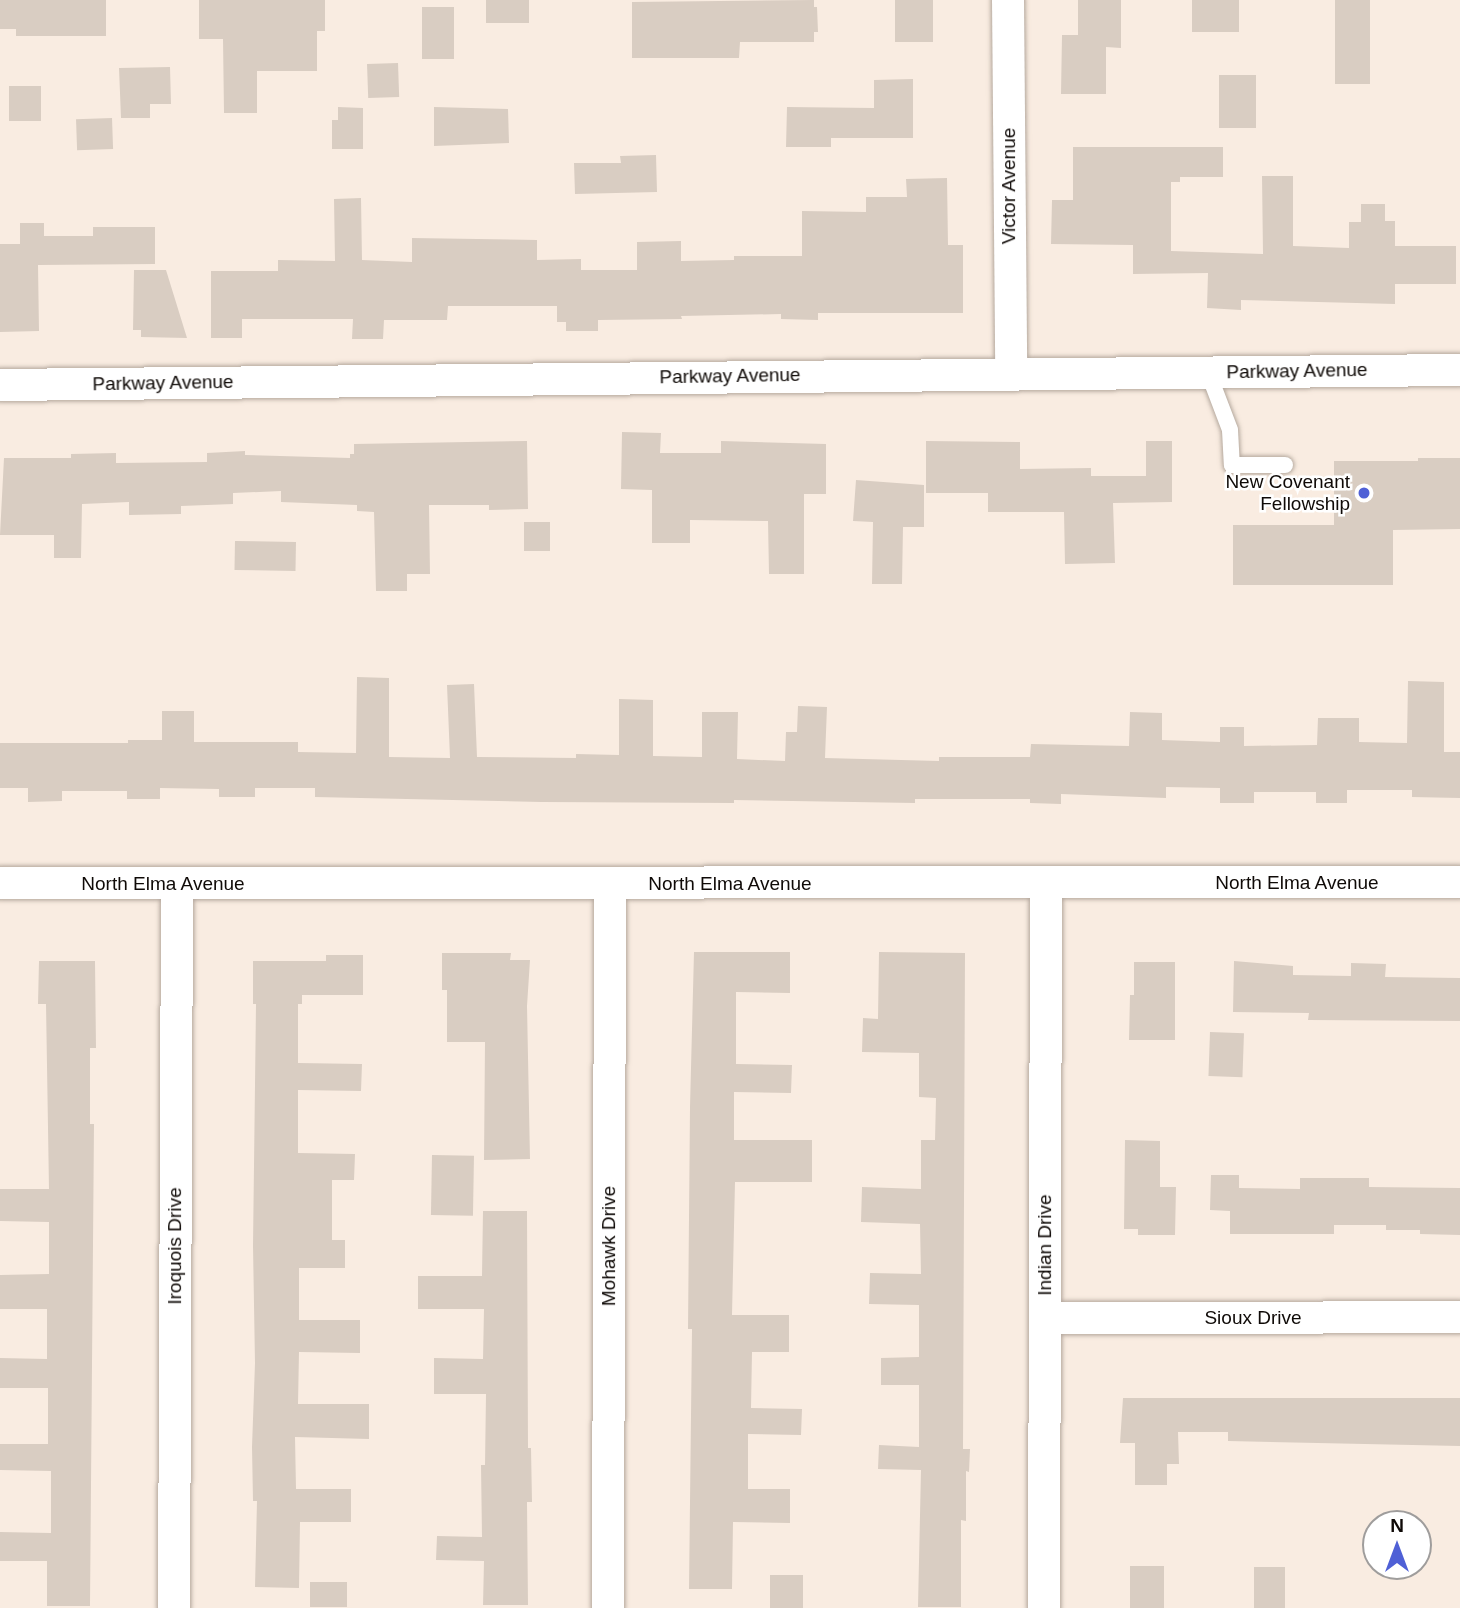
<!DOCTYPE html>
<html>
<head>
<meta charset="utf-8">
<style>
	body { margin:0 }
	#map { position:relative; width:1460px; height:1608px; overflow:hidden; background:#f9ece1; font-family:Arial,sans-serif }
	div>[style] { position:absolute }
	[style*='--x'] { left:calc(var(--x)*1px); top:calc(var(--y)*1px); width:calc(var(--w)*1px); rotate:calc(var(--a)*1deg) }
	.building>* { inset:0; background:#d9cdc2; transform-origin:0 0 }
	.roads { filter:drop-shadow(0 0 2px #b5a99e) drop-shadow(0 0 2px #b5a99e) }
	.service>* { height:16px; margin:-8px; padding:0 8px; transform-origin:8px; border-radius:8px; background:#fff }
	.minor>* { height:32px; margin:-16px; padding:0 16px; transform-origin:16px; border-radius:16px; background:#fff }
	.dots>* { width:19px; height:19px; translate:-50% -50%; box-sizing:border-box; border:4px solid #fff; border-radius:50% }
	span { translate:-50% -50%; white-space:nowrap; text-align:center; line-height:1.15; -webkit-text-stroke:5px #fff; paint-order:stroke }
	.street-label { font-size:19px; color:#0f0a07 }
	.poi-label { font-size:19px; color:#0f0a07 }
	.right { translate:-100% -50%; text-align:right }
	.north { position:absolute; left:1362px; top:1510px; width:70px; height:70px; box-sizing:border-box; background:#fff; border:2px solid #9f9d9c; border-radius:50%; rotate:0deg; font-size:19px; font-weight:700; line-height:28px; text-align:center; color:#0f0a07 }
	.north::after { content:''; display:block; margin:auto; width:24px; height:32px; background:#4f60d6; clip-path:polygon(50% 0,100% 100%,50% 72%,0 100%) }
</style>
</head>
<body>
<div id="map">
	<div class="building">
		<i style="clip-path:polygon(0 0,106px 0,106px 36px,16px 36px,16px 29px,0 29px)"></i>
		<i style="clip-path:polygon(199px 0,325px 0,325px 31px,317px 31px,317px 71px,257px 71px,257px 113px,224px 113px,223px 39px,199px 39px)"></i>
		<i style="left:486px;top:0;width:43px;height:23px"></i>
		<i style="clip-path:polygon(814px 0,814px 7px,817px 7px,818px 32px,814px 32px,814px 42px,740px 42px,739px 58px,632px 58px,632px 2px)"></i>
		<i style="left:895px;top:0;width:38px;height:42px"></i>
		<i style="clip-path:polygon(1078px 0,1121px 0,1121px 48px,1106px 47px,1106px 94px,1061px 94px,1062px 35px,1078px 35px)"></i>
		<i style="left:1192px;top:0;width:47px;height:32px"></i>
		<i style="left:1335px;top:0;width:35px;height:84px"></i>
		<i style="left:422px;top:7px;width:32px;height:52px"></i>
		<i style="left:398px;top:63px;width:34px;height:31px;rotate:88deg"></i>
		<i style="clip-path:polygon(170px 67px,171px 104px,150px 104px,150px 118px,121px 118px,119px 68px)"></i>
		<i style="left:1219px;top:75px;width:37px;height:53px"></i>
		<i style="clip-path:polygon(913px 79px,913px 138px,831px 138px,831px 147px,786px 147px,787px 107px,874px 108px,874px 80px)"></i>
		<i style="left:9px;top:86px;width:32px;height:35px"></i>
		<i style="clip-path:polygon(338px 107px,363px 108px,363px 149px,332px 149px,332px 120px,338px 120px)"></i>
		<i style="clip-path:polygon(434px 107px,508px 109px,509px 143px,434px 146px)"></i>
		<i style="left:112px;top:118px;width:31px;height:36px;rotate:88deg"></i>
		<i style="clip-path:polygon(1073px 147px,1223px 147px,1223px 177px,1180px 177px,1180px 182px,1171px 182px,1171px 251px,1263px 254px,1262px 176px,1293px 176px,1293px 246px,1349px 248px,1349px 222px,1361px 222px,1361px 204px,1385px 204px,1385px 221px,1395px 221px,1395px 246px,1456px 246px,1456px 284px,1395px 284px,1395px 304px,1241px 300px,1241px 310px,1207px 308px,1208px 273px,1133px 274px,1133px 245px,1051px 244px,1052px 200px,1073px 200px)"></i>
		<i style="clip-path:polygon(656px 155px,657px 192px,575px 194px,574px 163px,621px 163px,620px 156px)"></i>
		<i style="clip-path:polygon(947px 178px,948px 245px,963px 245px,963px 313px,818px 313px,818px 320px,781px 319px,781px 314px,681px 316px,682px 319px,598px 320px,598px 331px,566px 331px,566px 322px,557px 322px,557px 306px,448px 306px,447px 320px,384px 320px,383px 339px,352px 339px,353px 319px,242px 319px,242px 338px,211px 338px,211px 271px,278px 271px,278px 260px,335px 261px,334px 199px,361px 198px,362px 260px,412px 262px,412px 238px,537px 240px,537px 260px,581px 259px,581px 270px,637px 270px,637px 242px,681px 241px,681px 261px,734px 260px,734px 256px,802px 256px,802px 211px,866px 212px,866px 197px,907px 197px,906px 179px)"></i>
		<i style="clip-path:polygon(20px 223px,44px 223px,44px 236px,93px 236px,93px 227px,155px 227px,155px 264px,38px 265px,39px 331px,0 332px,0 244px,20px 244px)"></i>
		<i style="clip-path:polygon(134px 270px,166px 270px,187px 338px,141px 337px,141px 330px,133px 330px)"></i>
		<i style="clip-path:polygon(622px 432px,661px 433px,660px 453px,721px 453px,721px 441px,826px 444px,826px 494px,804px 494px,804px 574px,769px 574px,768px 521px,690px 520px,690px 543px,652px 543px,652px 490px,621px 489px)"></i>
		<i style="clip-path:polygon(527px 441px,528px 509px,489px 510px,489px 505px,429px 505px,430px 574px,407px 574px,407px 591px,376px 591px,374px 512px,357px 511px,357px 505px,281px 502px,281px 491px,233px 493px,233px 504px,181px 506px,181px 514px,129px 515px,129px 502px,82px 504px,81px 558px,54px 558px,54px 535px,0 535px,4px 458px,71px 458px,71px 454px,116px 453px,116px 463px,207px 462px,207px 453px,245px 451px,245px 455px,350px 458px,350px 454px,354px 454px,354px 444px)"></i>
		<i style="clip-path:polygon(926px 441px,1020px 442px,1020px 469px,1091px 468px,1091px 476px,1146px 476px,1146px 441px,1172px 441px,1172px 502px,1113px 503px,1115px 563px,1065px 564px,1064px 512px,988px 512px,988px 493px,926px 493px)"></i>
		<i style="clip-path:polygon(1418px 458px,1460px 458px,1460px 529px,1393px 530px,1393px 585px,1233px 585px,1233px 525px,1334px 525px,1334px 461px,1418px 461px)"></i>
		<i style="clip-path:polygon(856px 480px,924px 485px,924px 527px,903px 527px,902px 584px,872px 584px,873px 522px,853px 521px)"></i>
		<i style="left:524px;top:522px;width:26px;height:29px"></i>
		<i style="left:235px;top:541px;width:61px;height:29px;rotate:1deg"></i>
		<i style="clip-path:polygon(357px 677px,389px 678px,389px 757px,450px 758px,447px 685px,474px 684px,477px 757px,576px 758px,576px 754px,619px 755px,619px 699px,653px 700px,653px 756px,702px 757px,702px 712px,738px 712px,737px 759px,785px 761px,786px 732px,797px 732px,798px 706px,827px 707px,825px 758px,939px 761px,939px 757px,1030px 757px,1031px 744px,1129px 746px,1130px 712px,1162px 713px,1162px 740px,1220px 742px,1220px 727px,1244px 727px,1244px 746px,1317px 745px,1318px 718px,1359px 718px,1359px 742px,1407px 743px,1408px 681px,1444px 682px,1444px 752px,1460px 752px,1460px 798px,1412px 797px,1412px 790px,1347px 790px,1347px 803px,1316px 803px,1316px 792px,1254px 792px,1254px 803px,1220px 803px,1220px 788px,1166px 787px,1166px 798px,1061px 794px,1061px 804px,1030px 803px,1030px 799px,915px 799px,915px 803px,734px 800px,734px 803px,542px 802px,315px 797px,315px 788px,255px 788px,255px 797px,219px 797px,219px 789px,160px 788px,160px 799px,127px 799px,127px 791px,62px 791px,62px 801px,28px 802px,28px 788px,0 788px,0 743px,128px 743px,128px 740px,162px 740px,162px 711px,194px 711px,194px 742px,298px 742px,298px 752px,356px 753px)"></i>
		<i style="clip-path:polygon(694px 952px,790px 952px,790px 993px,736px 992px,736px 1064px,792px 1065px,791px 1093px,734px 1092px,734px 1140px,812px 1140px,812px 1182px,735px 1182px,732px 1315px,789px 1315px,789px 1352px,752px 1352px,751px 1408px,802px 1409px,801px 1435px,748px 1434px,748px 1489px,790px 1489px,790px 1523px,733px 1522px,732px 1589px,689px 1589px,692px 1329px,688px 1329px,690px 1107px)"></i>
		<i style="clip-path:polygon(879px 952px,965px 953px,963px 1449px,970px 1449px,969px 1472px,966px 1471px,966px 1521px,961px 1520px,961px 1607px,918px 1607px,921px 1470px,878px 1469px,879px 1445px,919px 1447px,919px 1385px,881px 1385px,881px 1358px,919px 1357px,919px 1305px,869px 1304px,870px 1273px,921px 1274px,920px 1224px,861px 1222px,862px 1187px,921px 1189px,921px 1140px,935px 1140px,936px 1098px,919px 1097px,919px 1053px,862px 1052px,863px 1018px,878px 1019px)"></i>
		<i style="clip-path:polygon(442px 953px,511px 953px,510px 960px,530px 960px,527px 1006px,530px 1159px,484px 1160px,485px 1042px,447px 1042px,447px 990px,442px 990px)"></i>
		<i style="clip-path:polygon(326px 955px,363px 955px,363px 995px,302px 995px,302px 1004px,298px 1004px,298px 1063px,362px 1064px,361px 1091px,298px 1090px,298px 1153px,355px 1154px,354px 1180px,332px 1180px,332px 1240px,345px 1240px,345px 1268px,299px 1268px,299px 1320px,360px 1320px,360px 1353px,299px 1352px,298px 1404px,369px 1404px,369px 1439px,295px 1437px,296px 1489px,351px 1489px,351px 1522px,300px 1522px,299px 1588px,255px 1587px,257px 1501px,253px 1501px,252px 1447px,255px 1363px,253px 1246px,256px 1004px,253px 1004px,253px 961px,326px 961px)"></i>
		<i style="clip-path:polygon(39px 961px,95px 961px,96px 1048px,90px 1048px,90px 1124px,94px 1124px,90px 1606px,47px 1606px,47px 1561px,0 1561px,0 1532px,51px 1533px,51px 1471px,0 1470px,0 1444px,48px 1444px,48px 1388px,0 1388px,0 1358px,47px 1359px,47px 1309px,0 1309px,0 1275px,49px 1274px,49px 1222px,0 1221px,0 1189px,49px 1189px,46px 1004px,38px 1004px)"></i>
		<i style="clip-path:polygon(1234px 961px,1293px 966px,1293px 975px,1351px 976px,1351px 963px,1386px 964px,1385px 977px,1460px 978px,1460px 1021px,1308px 1020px,1309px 1013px,1233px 1012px)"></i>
		<i style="clip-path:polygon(1134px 962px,1175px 962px,1175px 1040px,1129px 1040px,1130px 995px,1134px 995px)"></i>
		<i style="left:1210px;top:1032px;width:34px;height:44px;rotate:2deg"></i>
		<i style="clip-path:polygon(1125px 1140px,1160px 1141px,1160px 1187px,1176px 1187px,1175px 1235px,1138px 1235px,1138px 1229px,1124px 1229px)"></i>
		<i style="left:432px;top:1155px;width:42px;height:60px;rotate:1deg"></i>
		<i style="clip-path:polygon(1211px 1175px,1239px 1175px,1239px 1188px,1300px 1189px,1300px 1178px,1369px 1178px,1369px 1187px,1460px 1188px,1460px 1235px,1420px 1234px,1420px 1230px,1386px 1230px,1386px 1225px,1334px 1225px,1334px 1234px,1230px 1234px,1230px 1211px,1210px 1210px)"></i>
		<i style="clip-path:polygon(483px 1211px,527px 1211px,528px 1448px,531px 1448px,532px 1502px,527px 1502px,528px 1605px,483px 1605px,484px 1561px,436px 1560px,437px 1536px,482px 1537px,481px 1465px,485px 1465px,486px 1394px,434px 1394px,434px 1358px,483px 1359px,484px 1309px,418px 1309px,418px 1276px,482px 1276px)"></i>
		<i style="clip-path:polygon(1123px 1398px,1460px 1398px,1460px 1446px,1228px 1441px,1228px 1432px,1178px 1432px,1179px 1464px,1167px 1464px,1167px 1485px,1135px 1485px,1135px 1443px,1120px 1443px)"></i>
		<i style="left:1130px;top:1566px;width:34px;height:42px"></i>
		<i style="left:1254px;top:1567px;width:31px;height:41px"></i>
		<i style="left:770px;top:1575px;width:33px;height:33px"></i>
		<i style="left:310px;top:1582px;width:37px;height:25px"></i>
	</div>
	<div class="roads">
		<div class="service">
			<i style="--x:1208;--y:372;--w:62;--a:69.2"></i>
			<i style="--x:1230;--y:430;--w:35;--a:87"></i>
			<i style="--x:1232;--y:465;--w:53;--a:0"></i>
		</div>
		<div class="minor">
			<i style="--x:1008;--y:0;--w:373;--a:89.5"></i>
			<i style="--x:0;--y:385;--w:1460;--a:-0.59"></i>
			<i style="--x:0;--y:883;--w:1460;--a:-0.04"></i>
			<i style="--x:1045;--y:1318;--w:415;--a:-0.1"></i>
			<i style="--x:174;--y:1608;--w:724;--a:-89.76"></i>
			<i style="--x:608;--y:1608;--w:724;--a:-89.84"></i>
			<i style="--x:1044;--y:1608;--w:725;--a:-89.84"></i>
		</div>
	</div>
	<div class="dots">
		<i style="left:1364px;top:493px;background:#4f60d6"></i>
	</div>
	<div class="street-label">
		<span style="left:1009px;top:186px;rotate:-90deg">Victor Avenue</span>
		<span style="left:1297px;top:371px;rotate:-1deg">Parkway Avenue</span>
		<span style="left:730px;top:376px;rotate:-1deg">Parkway Avenue</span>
		<span style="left:163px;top:383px;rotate:-1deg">Parkway Avenue</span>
		<span style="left:1297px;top:883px">North Elma Avenue</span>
		<span style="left:163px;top:884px">North Elma Avenue</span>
		<span style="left:730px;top:884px">North Elma Avenue</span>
		<span style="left:1045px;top:1245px;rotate:-90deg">Indian Drive</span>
		<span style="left:175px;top:1246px;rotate:-90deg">Iroquois Drive</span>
		<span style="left:609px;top:1246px;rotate:-90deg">Mohawk Drive</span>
		<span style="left:1253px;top:1318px">Sioux Drive</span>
	</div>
	<div class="poi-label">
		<span class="right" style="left:1350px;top:493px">New Covenant<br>Fellowship</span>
	</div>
	<div class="north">N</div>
</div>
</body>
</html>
